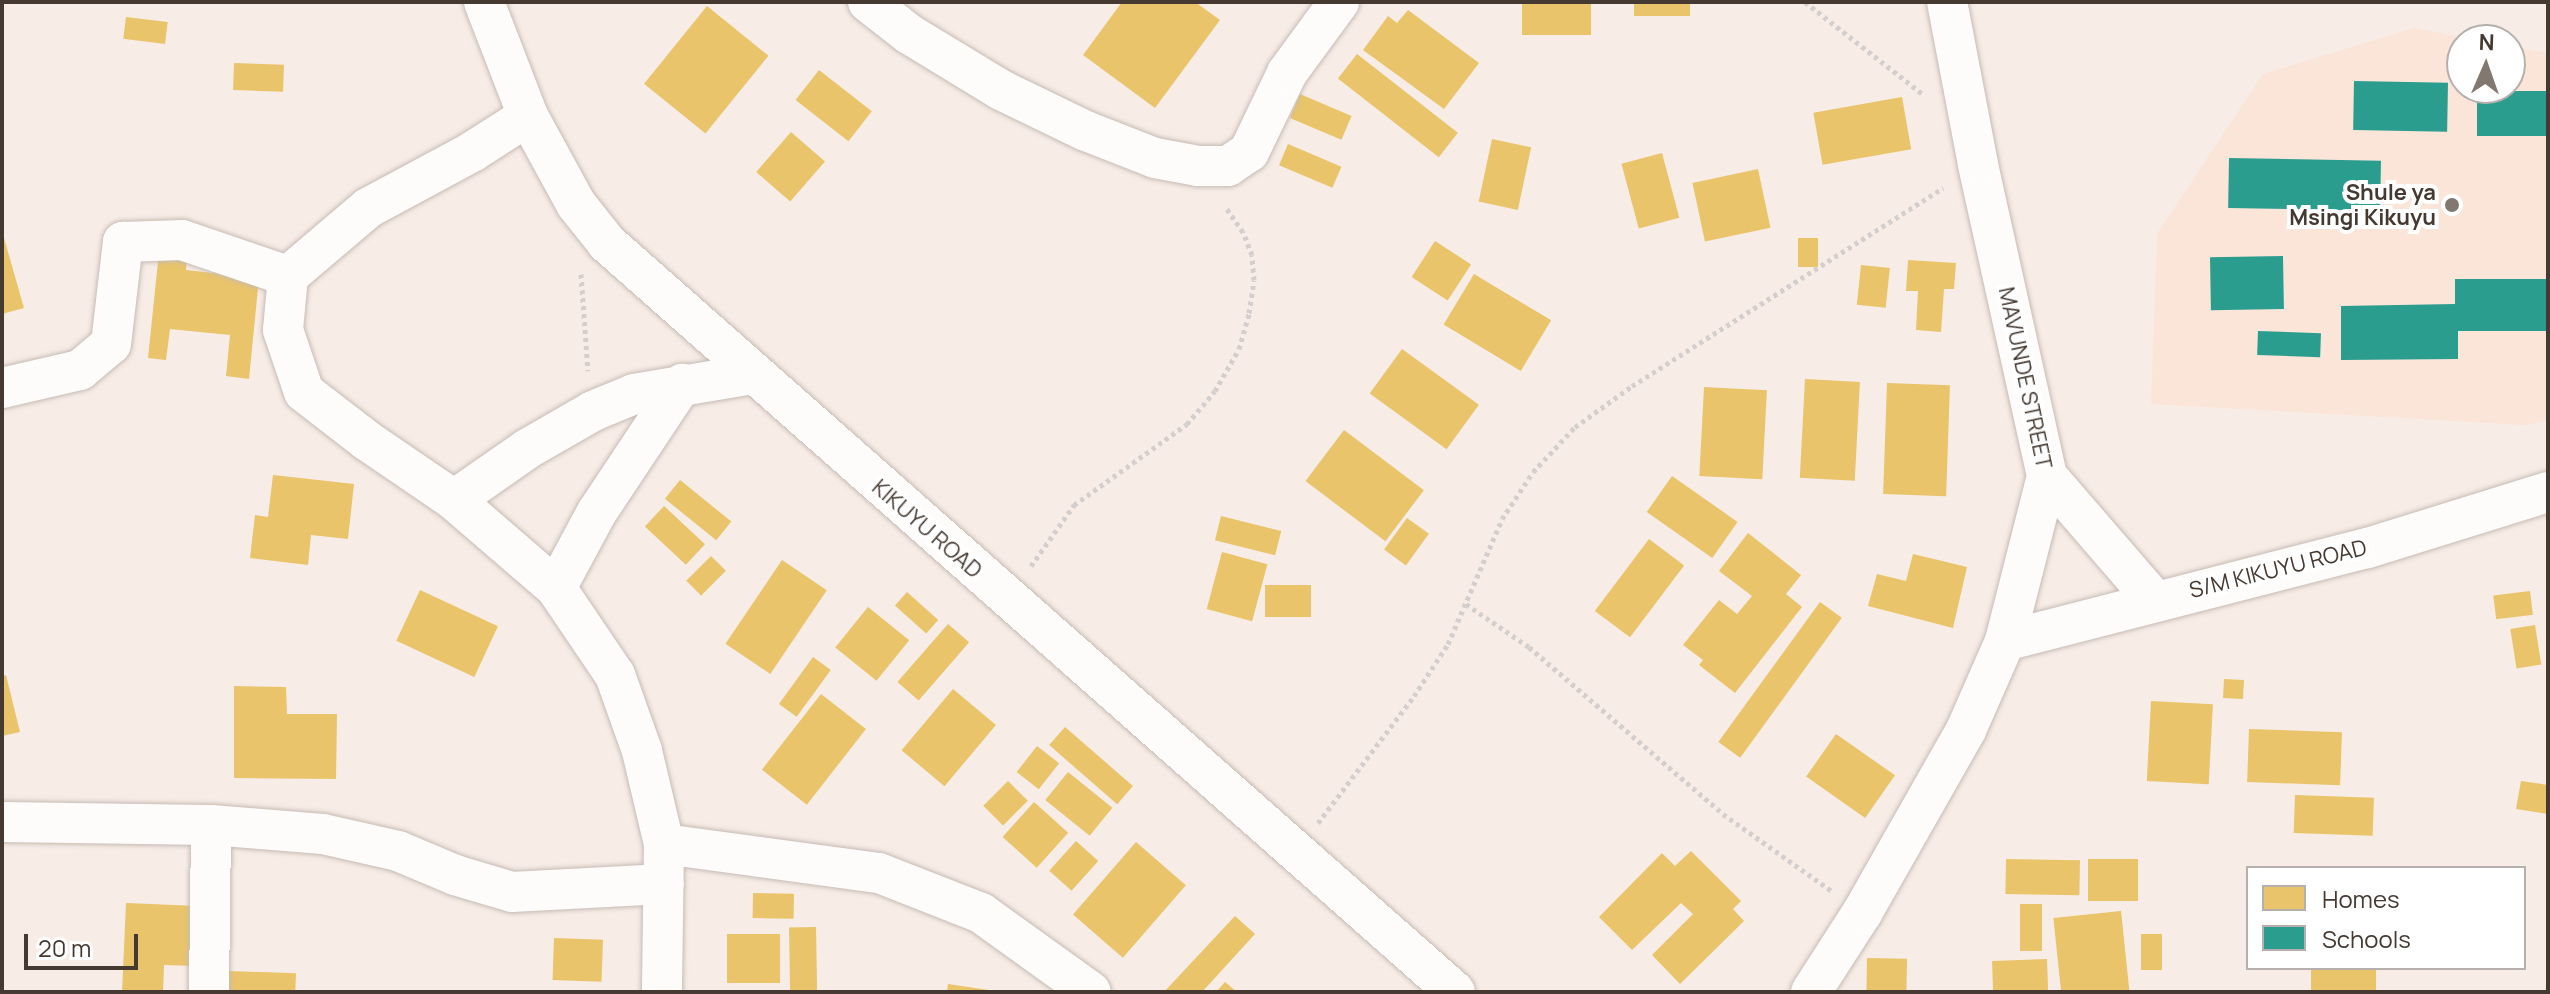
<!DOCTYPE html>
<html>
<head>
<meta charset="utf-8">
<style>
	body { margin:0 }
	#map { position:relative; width:2550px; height:994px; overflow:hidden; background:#f7ece6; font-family:Manrope,sans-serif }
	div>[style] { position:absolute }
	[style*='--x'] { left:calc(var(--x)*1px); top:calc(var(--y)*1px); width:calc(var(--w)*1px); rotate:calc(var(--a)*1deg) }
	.built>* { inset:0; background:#fbe5d8 }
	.homes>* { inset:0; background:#e9c46a; transform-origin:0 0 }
	.schools>* { inset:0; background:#2a9d8f; transform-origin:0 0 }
	.path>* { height:5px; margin-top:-2.5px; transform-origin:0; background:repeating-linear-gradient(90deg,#d4cfcd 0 4px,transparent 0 8px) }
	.roads { filter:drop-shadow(0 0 2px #c6bbb4) drop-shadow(0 0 2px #c6bbb4) }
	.minor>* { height:40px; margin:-20px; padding:0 20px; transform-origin:20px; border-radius:20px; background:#fefcfb }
	.dots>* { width:22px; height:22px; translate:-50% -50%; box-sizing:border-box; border:4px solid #fff; border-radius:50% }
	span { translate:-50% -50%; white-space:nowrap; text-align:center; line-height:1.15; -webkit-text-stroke:8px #fff; paint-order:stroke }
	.poi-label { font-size:22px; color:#453931; font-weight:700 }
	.right { translate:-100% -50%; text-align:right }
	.street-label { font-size:22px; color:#453931 }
	.frame { position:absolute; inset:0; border:4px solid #453931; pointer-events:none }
	.legend { position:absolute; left:2246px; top:866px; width:280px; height:104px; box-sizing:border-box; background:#fff; border:2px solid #b5b0ad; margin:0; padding:10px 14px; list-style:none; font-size:24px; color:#453931 }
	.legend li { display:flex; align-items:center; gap:16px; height:40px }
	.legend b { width:40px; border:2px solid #b5b0ad }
	.north { position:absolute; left:2446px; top:24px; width:80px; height:80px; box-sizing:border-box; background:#fff; border:2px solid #b5b0ad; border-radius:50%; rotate:2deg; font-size:22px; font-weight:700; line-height:32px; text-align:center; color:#453931 }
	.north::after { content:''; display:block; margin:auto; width:28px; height:36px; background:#837870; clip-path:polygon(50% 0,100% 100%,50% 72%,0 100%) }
	.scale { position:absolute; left:24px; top:934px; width:114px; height:36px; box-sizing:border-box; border:4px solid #453931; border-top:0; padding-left:10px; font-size:24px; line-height:28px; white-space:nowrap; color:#453931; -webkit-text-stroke:6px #fff; paint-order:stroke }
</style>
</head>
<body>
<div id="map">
	<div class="built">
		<i style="clip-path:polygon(2414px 28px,2477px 40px,2462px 40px,2462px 88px,2510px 88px,2510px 46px,2548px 53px,2548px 421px,2525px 425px,2151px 404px,2157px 234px,2263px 74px)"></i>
	</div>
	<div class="homes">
		<i style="clip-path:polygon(1122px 2px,1195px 2px,1220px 20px,1155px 108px,1083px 55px)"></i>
		<i style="left:1522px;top:2px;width:69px;height:33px"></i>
		<i style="left:1634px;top:2px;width:56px;height:14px"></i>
		<i style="left:707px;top:6px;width:79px;height:100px;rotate:39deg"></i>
		<i style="clip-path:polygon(1408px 10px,1479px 63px,1444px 109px,1363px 50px,1388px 16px,1397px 23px)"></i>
		<i style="left:126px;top:17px;width:42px;height:22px;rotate:7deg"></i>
		<i style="left:1357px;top:54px;width:128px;height:31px;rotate:38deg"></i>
		<i style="left:234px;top:63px;width:50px;height:27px;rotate:2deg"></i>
		<i style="left:819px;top:70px;width:67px;height:38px;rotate:38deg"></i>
		<i style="left:1300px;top:94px;width:56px;height:26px;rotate:23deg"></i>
		<i style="left:1902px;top:97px;width:53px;height:90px;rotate:80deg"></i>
		<i style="left:791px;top:132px;width:45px;height:53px;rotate:41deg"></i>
		<i style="left:1492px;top:139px;width:40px;height:64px;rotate:12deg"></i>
		<i style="left:1288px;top:144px;width:58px;height:23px;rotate:23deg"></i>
		<i style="left:1662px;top:153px;width:67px;height:42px;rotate:75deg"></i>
		<i style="left:1758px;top:169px;width:60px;height:67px;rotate:78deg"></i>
		<i style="clip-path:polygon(2px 231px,24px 308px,2px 314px)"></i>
		<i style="left:1798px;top:238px;width:20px;height:29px"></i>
		<i style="left:1435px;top:241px;width:43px;height:43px;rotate:33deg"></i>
		<i style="clip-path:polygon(159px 252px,187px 254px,186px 270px,259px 278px,249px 379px,226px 376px,230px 335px,170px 329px,166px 360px,148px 358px)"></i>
		<i style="clip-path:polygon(1908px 260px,1956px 263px,1954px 289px,1944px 289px,1941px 332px,1916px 330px,1918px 291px,1906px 291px)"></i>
		<i style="left:1861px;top:265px;width:29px;height:40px;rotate:6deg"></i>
		<i style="left:1474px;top:274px;width:90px;height:59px;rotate:31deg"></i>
		<i style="left:1402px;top:349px;width:95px;height:55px;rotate:36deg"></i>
		<i style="left:1805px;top:379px;width:55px;height:99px;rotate:3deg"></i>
		<i style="left:1887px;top:383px;width:63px;height:111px;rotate:2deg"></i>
		<i style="left:1704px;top:387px;width:63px;height:89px;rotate:3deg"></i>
		<i style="left:1344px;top:430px;width:100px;height:64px;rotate:37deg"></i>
		<i style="clip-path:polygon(273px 475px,354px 484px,348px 539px,311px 535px,308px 565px,250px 558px,255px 515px,268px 517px)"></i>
		<i style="left:1672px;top:476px;width:80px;height:44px;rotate:35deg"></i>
		<i style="left:680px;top:480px;width:66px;height:24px;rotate:39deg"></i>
		<i style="left:664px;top:506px;width:56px;height:28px;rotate:43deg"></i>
		<i style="left:1221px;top:516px;width:62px;height:25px;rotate:14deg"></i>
		<i style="left:1407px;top:518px;width:27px;height:39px;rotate:36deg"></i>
		<i style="clip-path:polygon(1748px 533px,1801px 575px,1786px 594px,1802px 607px,1735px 693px,1699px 665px,1703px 660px,1683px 645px,1719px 600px,1737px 614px,1752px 596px,1719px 571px)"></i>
		<i style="left:1649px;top:539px;width:44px;height:90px;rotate:37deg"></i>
		<i style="left:1222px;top:552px;width:47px;height:59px;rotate:15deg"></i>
		<i style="clip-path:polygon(1913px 554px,1967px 567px,1953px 628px,1868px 606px,1877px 574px,1906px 581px)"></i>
		<i style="left:711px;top:556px;width:21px;height:35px;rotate:45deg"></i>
		<i style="left:782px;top:560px;width:54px;height:101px;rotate:34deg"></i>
		<i style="left:1311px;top:585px;width:32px;height:46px;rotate:90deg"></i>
		<i style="left:420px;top:590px;width:86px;height:56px;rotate:25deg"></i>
		<i style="left:2530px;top:591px;width:24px;height:37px;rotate:83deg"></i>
		<i style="left:907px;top:592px;width:42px;height:18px;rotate:42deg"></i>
		<i style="left:1820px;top:602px;width:27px;height:173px;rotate:36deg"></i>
		<i style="left:868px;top:607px;width:53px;height:52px;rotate:39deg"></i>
		<i style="left:948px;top:624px;width:28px;height:77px;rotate:41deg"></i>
		<i style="left:2535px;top:625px;width:40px;height:25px;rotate:81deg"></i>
		<i style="left:813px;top:657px;width:22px;height:58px;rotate:36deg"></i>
		<i style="clip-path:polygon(6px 675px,20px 732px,2px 736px,2px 676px)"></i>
		<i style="left:2224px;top:679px;width:20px;height:19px;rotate:3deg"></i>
		<i style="clip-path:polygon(234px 686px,286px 687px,287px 714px,337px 714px,336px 779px,234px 778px)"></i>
		<i style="left:953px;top:689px;width:56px;height:80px;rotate:40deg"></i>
		<i style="left:821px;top:694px;width:57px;height:96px;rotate:38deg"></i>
		<i style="left:2151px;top:701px;width:62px;height:80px;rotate:3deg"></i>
		<i style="left:1065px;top:727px;width:90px;height:24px;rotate:41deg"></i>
		<i style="left:2249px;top:729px;width:93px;height:53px;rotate:2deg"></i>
		<i style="left:1836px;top:734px;width:72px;height:52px;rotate:35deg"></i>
		<i style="left:1037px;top:746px;width:28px;height:33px;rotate:38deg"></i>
		<i style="left:1068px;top:772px;width:57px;height:36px;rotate:39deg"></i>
		<i style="left:1008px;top:781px;width:28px;height:35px;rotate:45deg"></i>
		<i style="clip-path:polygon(2521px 781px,2548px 785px,2548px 814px,2516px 809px)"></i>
		<i style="left:2295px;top:795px;width:79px;height:38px;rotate:2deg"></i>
		<i style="left:1034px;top:802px;width:46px;height:47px;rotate:42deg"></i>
		<i style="left:1076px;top:841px;width:30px;height:40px;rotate:42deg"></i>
		<i style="left:1136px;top:842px;width:66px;height:96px;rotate:41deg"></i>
		<i style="clip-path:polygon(1691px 851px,1741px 901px,1733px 909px,1744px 921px,1680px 984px,1652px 955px,1693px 914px,1681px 903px,1632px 950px,1599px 917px,1662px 853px,1675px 866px)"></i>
		<i style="left:2006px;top:859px;width:74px;height:35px;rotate:1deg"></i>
		<i style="left:2138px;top:859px;width:42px;height:50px;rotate:90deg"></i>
		<i style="left:753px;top:893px;width:41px;height:25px;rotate:1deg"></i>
		<i style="clip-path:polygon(126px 903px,198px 906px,196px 966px,164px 965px,163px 992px,122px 992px)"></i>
		<i style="left:2020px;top:904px;width:22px;height:47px"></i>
		<i style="left:2121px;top:911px;width:81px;height:68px;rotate:84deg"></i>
		<i style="clip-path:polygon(1235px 916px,1255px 934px,1202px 992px,1164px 992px)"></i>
		<i style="left:816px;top:927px;width:65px;height:27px;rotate:89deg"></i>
		<i style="left:727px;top:934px;width:53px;height:49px"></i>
		<i style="left:2141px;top:934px;width:21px;height:36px"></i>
		<i style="left:554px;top:938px;width:49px;height:42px;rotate:2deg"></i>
		<i style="left:1867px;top:958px;width:40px;height:34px;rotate:1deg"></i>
		<i style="left:2047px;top:959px;width:33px;height:55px;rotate:88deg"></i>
		<i style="left:2311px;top:968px;width:65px;height:24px"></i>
		<i style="left:229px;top:971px;width:67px;height:21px;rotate:2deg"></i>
		<i style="clip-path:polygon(1225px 982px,1237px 992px,1216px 992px)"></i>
		<i style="clip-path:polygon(948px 984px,989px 990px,989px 992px,947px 992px)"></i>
	</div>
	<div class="schools">
		<i style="left:2354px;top:81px;width:94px;height:49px;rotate:1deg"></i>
		<i style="left:2477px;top:91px;width:71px;height:45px"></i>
		<i style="left:2229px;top:158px;width:152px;height:50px;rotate:1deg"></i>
		<i style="left:2283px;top:256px;width:53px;height:73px;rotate:89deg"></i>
		<i style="clip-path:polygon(2455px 279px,2548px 279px,2548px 331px,2458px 331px,2458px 359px,2341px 360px,2341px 306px,2455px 304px)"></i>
		<i style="left:2258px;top:331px;width:63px;height:24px;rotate:2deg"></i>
	</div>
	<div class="path">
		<i style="--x:1805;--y:2;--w:151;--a:38"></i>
		<i style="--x:581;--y:274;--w:97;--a:85.9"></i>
		<i style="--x:1031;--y:566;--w:75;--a:-54.8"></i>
		<i style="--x:1074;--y:505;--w:139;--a:-35.6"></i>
		<i style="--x:1187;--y:424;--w:43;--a:-49.7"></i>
		<i style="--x:1215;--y:391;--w:48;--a:-60.3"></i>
		<i style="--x:1239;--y:349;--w:37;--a:-74"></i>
		<i style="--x:1249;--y:313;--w:33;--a:-81"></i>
		<i style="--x:1254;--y:280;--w:25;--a:-95"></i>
		<i style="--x:1252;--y:255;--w:25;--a:-111"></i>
		<i style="--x:1243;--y:232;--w:32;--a:-125"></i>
		<i style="--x:1466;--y:604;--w:76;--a:34.3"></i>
		<i style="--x:1529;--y:647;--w:256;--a:40.7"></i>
		<i style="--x:1723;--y:814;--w:135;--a:35.3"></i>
		<i style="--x:1318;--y:823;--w:159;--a:-52.9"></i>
		<i style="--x:1414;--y:696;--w:62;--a:-56.8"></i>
		<i style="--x:1448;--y:644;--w:136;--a:-66.6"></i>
		<i style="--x:1502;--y:519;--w:56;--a:-56.6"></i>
		<i style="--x:1533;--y:472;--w:62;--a:-47"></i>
		<i style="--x:1575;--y:427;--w:70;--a:-35.7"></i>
		<i style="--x:1632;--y:386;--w:369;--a:-32.5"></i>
	</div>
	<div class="roads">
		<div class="minor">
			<i style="--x:484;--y:2;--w:122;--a:68.9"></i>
			<i style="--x:528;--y:116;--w:100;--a:61.4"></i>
			<i style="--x:576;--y:204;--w:50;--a:51.5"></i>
			<i style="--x:607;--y:243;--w:1131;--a:41.45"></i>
			<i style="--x:868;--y:2;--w:52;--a:38"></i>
			<i style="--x:909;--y:34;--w:108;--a:31.3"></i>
			<i style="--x:1001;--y:90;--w:94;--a:25.8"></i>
			<i style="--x:1086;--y:131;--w:74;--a:21.4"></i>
			<i style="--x:1155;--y:158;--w:44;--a:10.5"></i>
			<i style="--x:1198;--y:166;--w:30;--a:0"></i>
			<i style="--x:1228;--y:166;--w:25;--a:-34"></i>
			<i style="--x:1249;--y:152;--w:88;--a:-64.3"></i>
			<i style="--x:1287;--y:73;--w:88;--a:-53.8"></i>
			<i style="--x:528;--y:116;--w:67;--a:147.3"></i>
			<i style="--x:472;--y:152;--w:118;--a:151.7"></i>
			<i style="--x:368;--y:208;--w:105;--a:139.6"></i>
			<i style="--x:288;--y:276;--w:54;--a:95.3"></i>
			<i style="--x:283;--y:330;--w:65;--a:71.3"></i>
			<i style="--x:304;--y:392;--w:78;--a:37.7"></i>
			<i style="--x:366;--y:440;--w:107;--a:34.3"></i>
			<i style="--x:454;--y:500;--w:135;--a:40.8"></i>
			<i style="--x:556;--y:588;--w:105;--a:55.9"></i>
			<i style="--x:615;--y:675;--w:81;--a:70.4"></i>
			<i style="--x:642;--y:751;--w:96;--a:76.7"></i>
			<i style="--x:664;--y:844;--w:148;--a:90.8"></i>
			<i style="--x:2;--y:388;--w:80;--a:-13"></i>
			<i style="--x:80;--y:370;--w:40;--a:-40"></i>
			<i style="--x:111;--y:344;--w:103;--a:-83.3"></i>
			<i style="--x:123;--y:242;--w:59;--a:-1.9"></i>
			<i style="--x:182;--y:240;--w:112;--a:18.8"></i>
			<i style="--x:2047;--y:476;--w:164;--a:49.2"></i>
			<i style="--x:454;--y:500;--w:89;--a:-34.9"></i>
			<i style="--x:527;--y:449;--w:76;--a:-29.9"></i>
			<i style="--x:593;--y:411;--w:44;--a:-22.5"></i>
			<i style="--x:634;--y:394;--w:120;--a:-9.6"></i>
			<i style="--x:556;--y:588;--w:86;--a:-61.7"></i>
			<i style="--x:597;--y:512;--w:154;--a:-56.4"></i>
			<i style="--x:2005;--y:641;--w:375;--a:-14.4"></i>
			<i style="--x:2368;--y:548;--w:189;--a:-17.3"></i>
			<i style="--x:2;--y:822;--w:209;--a:0.8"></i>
			<i style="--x:211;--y:825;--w:112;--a:4.6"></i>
			<i style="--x:323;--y:834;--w:77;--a:12.8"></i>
			<i style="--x:398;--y:851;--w:62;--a:22.8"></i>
			<i style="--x:455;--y:875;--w:59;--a:16.6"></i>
			<i style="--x:512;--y:892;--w:152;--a:-3"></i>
			<i style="--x:664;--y:844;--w:217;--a:7.7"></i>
			<i style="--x:879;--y:873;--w:110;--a:21.4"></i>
			<i style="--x:981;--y:913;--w:135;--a:35.7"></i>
			<i style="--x:209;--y:992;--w:167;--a:-89.3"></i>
			<i style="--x:1811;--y:992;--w:94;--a:-57.2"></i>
			<i style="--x:1862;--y:913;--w:210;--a:-60.4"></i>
			<i style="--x:1966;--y:730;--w:97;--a:-66.3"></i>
			<i style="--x:2005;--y:641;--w:170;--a:-75.7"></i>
			<i style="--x:2047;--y:476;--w:320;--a:-102.5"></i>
			<i style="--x:1978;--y:164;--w:165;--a:-100.8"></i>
		</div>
	</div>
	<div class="dots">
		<i style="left:2452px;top:205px;background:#837870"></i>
	</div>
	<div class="poi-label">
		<span class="right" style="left:2436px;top:205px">Shule ya<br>Msingi Kikuyu</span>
	</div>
	<div class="street-label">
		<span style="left:2025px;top:378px;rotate:78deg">MAVUNDE STREET</span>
		<span style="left:927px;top:529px;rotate:41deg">KIKUYU ROAD</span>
		<span style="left:2278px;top:569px;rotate:-14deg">S/M KIKUYU ROAD</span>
	</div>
	<div class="frame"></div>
	<ul class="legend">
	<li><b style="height:22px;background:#e9c46a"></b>Homes</li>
	<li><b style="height:22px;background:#2a9d8f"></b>Schools</li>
	</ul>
	<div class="north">N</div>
	<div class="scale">20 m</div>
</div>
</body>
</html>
